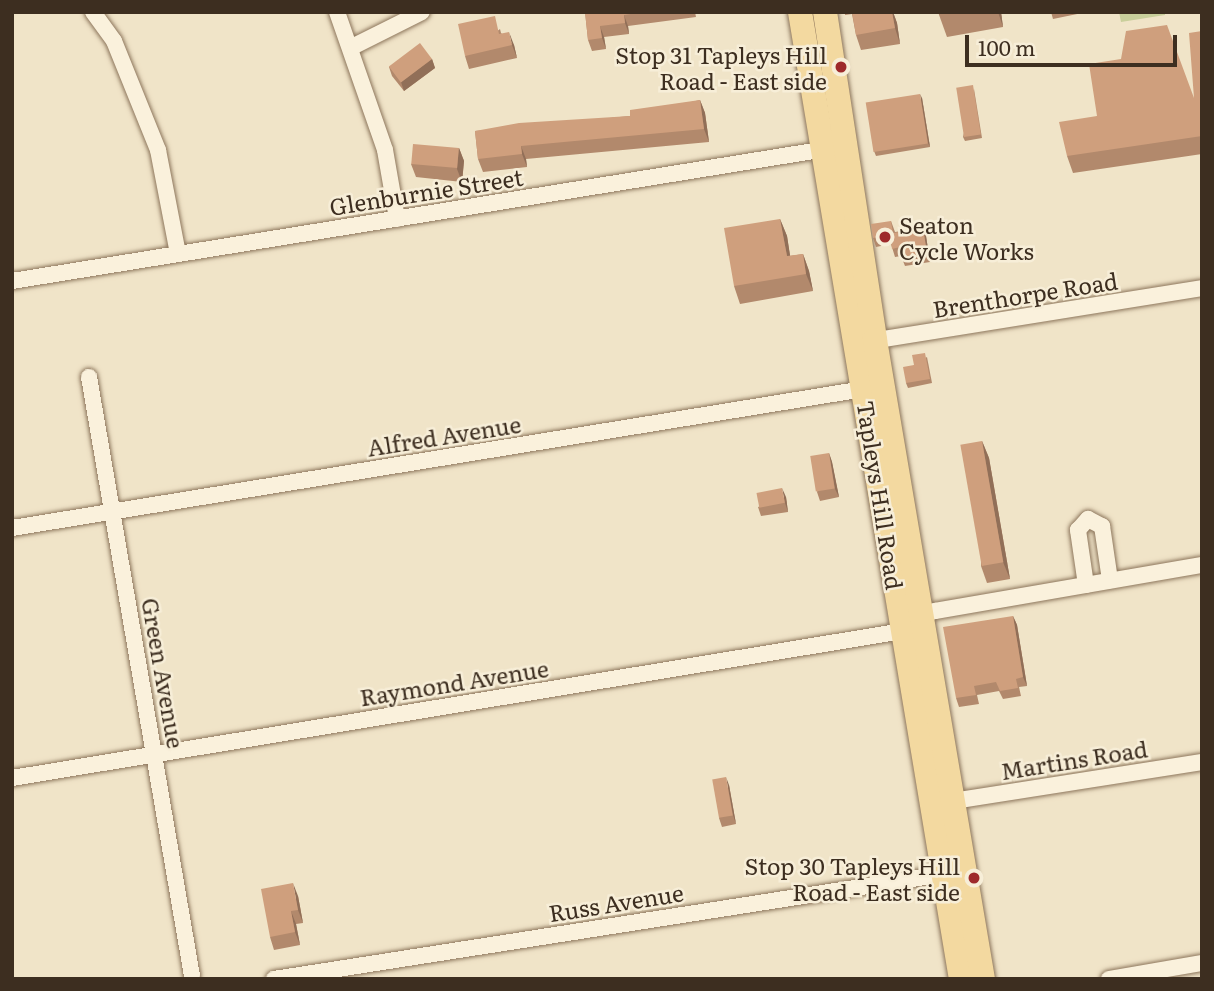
<!DOCTYPE html>
<html>
<head>
<meta charset="utf-8">
<style>
	body { margin:0 }
	#map { position:relative; width:1214px; height:991px; overflow:hidden; background:#f0e4c8; font-family:Literata,serif }
	div>[style] { position:absolute }
	[style*='--x'] { left:calc(var(--x)*1px); top:calc(var(--y)*1px); width:calc(var(--w)*1px); rotate:calc(var(--a)*1deg) }
	.green>* { inset:0; background:#c9cf9b }
	.roads { filter:drop-shadow(0 0 2px #8d765c) drop-shadow(0 0 2px #8d765c) }
	.minor>* { height:16px; margin:-8px; padding:0 8px; transform-origin:8px; border-radius:8px; background:#faf1dc }
	.primary>* { height:24px; margin:-12px; padding:0 12px; transform-origin:12px; border-radius:12px; background:#f3d9a0 }
	.wall>* { inset:0; background:#b2896c }
	.shaded-wall>* { inset:0; background:#916f58 }
	.building>* { inset:0; background:#cf9f7d; transform-origin:0 0 }
	.dots>* { width:19px; height:19px; translate:-50% -50%; box-sizing:border-box; border:4px solid #f7eed8; border-radius:50% }
	span { translate:-50% -50%; white-space:nowrap; text-align:center; line-height:1.15; -webkit-text-stroke:5px #f7eed8; paint-order:stroke }
	.poi-label { font-size:23px; color:#3d2e20 }
	.right { translate:-100% -50%; text-align:right }
	.left { translate:0 -50%; text-align:left }
	.street-label { font-size:23px; color:#3d2e20 }
	.frame { position:absolute; inset:0; border:14px solid #3d2e20; pointer-events:none }
	.scale { position:absolute; left:965px; top:35px; width:212px; height:32px; box-sizing:border-box; border:4px solid #3d2e20; border-top:0; padding-left:9px; font-size:21px; line-height:24px; white-space:nowrap; color:#3d2e20; -webkit-text-stroke:5px #f7eed8; paint-order:stroke }
</style>
</head>
<body>
<div id="map">
	<div class="green">
		<i style="clip-path:polygon(1119px 12px,1165px 12px,1165px 15px,1121px 22px)"></i>
	</div>
	<div class="roads">
		<div class="minor">
			<i style="--x:93;--y:12;--w:36;--a:54"></i>
			<i style="--x:114;--y:41;--w:118;--a:68"></i>
			<i style="--x:158;--y:150;--w:106;--a:79.1"></i>
			<i style="--x:337;--y:12;--w:146;--a:70.8"></i>
			<i style="--x:385;--y:150;--w:70;--a:80.1"></i>
			<i style="--x:352;--y:47;--w:78;--a:-26.6"></i>
			<i style="--x:12;--y:281;--w:831;--a:-9.21"></i>
			<i style="--x:865;--y:342;--w:341;--a:-9.1"></i>
			<i style="--x:89;--y:377;--w:608;--a:80.24"></i>
			<i style="--x:12;--y:528;--w:869;--a:-9.27"></i>
			<i style="--x:1086;--y:585;--w:56;--a:-98.3"></i>
			<i style="--x:1078;--y:530;--w:15;--a:-48"></i>
			<i style="--x:1088;--y:519;--w:16;--a:27"></i>
			<i style="--x:1102;--y:526;--w:55;--a:81.6"></i>
			<i style="--x:12;--y:778;--w:903;--a:-9.37"></i>
			<i style="--x:903;--y:631;--w:24;--a:-42"></i>
			<i style="--x:921;--y:615;--w:15;--a:-16"></i>
			<i style="--x:935;--y:611;--w:271;--a:-9.8"></i>
			<i style="--x:953;--y:801;--w:252;--a:-8.9"></i>
			<i style="--x:274;--y:979;--w:684;--a:-8.91"></i>
			<i style="--x:1109;--y:979;--w:94;--a:-9.8"></i>
		</div>
		<div class="primary">
			<i style="--x:800;--y:12;--w:980;--a:80.55"></i>
			<i style="--x:825;--y:12;--w:332;--a:81.3"></i>
			<i style="--x:875;--y:340;--w:648;--a:80.41"></i>
		</div>
	</div>
	<div class="wall">
		<i style="clip-path:polygon(585px 12px,695px 12px,696px 17px,628px 26px,629px 34px,604px 37px,606px 49px,592px 51px,588px 40px)"></i>
		<i style="clip-path:polygon(845px 12px,893px 12px,897px 23px,900px 44px,861px 50px,856px 35px,852px 14px,845px 15px)"></i>
		<i style="clip-path:polygon(938px 12px,1001px 12px,1003px 27px,947px 37px)"></i>
		<i style="clip-path:polygon(1051px 12px,1087px 12px,1053px 19px)"></i>
		<i style="clip-path:polygon(500px 29px,501px 33px,514px 45px,517px 58px,469px 69px,465px 56px)"></i>
		<i style="clip-path:polygon(1202px 31px,1202px 154px,1073px 173px,1067px 156px,1097px 116px,1194px 98px)"></i>
		<i style="clip-path:polygon(432px 59px,435px 68px,404px 91px,392px 76px,389px 67px)"></i>
		<i style="clip-path:polygon(974px 89px,982px 138px,965px 141px,963px 137px)"></i>
		<i style="clip-path:polygon(922px 98px,930px 147px,876px 156px,874px 151px)"></i>
		<i style="clip-path:polygon(700px 100px,705px 113px,709px 142px,526px 159px,527px 167px,483px 172px,478px 159px,475px 131px,630px 116px)"></i>
		<i style="clip-path:polygon(459px 148px,464px 161px,462px 182px,416px 177px,411px 164px)"></i>
		<i style="clip-path:polygon(780px 219px,787px 236px,790px 256px,803px 254px,809px 271px,813px 291px,740px 304px,734px 286px)"></i>
		<i style="clip-path:polygon(891px 221px,895px 232px,923px 228px,926px 236px,930px 262px,905px 266px,901px 256px,895px 257px,891px 244px,876px 247px,873px 238px)"></i>
		<i style="clip-path:polygon(927px 357px,932px 383px,908px 388px,906px 383px,914px 365px)"></i>
		<i style="clip-path:polygon(982px 441px,989px 458px,1010px 579px,987px 583px,981px 566px)"></i>
		<i style="clip-path:polygon(829px 453px,832px 462px,839px 497px,820px 501px,817px 492px)"></i>
		<i style="clip-path:polygon(786px 497px,788px 512px,761px 516px,758px 507px)"></i>
		<i style="clip-path:polygon(1013px 616px,1017px 625px,1027px 686px,1019px 687px,1021px 696px,1003px 699px,999px 691px,977px 695px,979px 704px,959px 707px,956px 698px)"></i>
		<i style="clip-path:polygon(729px 785px,736px 824px,722px 827px,719px 818px)"></i>
		<i style="clip-path:polygon(298px 896px,303px 923px,296px 924px,300px 945px,274px 950px,270px 937px)"></i>
	</div>
	<div class="shaded-wall">
		<i style="clip-path:polygon(892px 12px,893px 12px,897px 23px,900px 44px,895px 28px)"></i>
		<i style="clip-path:polygon(998px 12px,1001px 12px,1003px 27px)"></i>
		<i style="clip-path:polygon(624px 15px,628px 26px,629px 34px,625px 23px)"></i>
		<i style="clip-path:polygon(600px 26px,604px 37px,606px 49px,602px 38px)"></i>
		<i style="clip-path:polygon(509px 32px,514px 45px,517px 58px,512px 45px)"></i>
		<i style="clip-path:polygon(432px 59px,435px 68px,404px 91px,401px 82px)"></i>
		<i style="clip-path:polygon(920px 94px,922px 98px,930px 147px,928px 143px)"></i>
		<i style="clip-path:polygon(700px 100px,705px 113px,709px 142px,704px 129px)"></i>
		<i style="clip-path:polygon(521px 146px,526px 159px,527px 167px,522px 154px)"></i>
		<i style="clip-path:polygon(459px 148px,464px 161px,462px 182px,457px 169px)"></i>
		<i style="clip-path:polygon(780px 219px,787px 236px,793px 274px,787px 256px)"></i>
		<i style="clip-path:polygon(923px 228px,926px 236px,930px 262px,927px 253px)"></i>
		<i style="clip-path:polygon(803px 254px,809px 271px,813px 291px,806px 274px)"></i>
		<i style="clip-path:polygon(982px 441px,989px 458px,1010px 579px,1003px 562px)"></i>
		<i style="clip-path:polygon(829px 453px,832px 462px,839px 497px,835px 489px)"></i>
		<i style="clip-path:polygon(782px 488px,786px 497px,788px 512px,785px 503px)"></i>
		<i style="clip-path:polygon(1013px 616px,1017px 625px,1027px 686px,1023px 677px)"></i>
		<i style="clip-path:polygon(726px 777px,729px 785px,736px 824px,733px 815px)"></i>
		<i style="clip-path:polygon(293px 883px,298px 896px,303px 923px,298px 910px)"></i>
		<i style="clip-path:polygon(291px 911px,296px 924px,300px 945px,295px 932px)"></i>
	</div>
	<div class="building">
		<i style="clip-path:polygon(585px 12px,644px 12px,624px 15px,625px 23px,600px 26px,602px 38px,588px 40px)"></i>
		<i style="clip-path:polygon(852px 12px,892px 12px,895px 28px,856px 35px)"></i>
		<i style="clip-path:polygon(495px 16px,499px 34px,509px 32px,512px 45px,465px 56px,458px 24px)"></i>
		<i style="clip-path:polygon(1167px 25px,1194px 98px,1189px 33px,1202px 31px,1202px 136px,1067px 156px,1059px 122px,1097px 116px,1089px 64px,1121px 59px,1126px 31px)"></i>
		<i style="left:420px;top:43px;width:20px;height:39px;rotate:53deg"></i>
		<i style="left:973px;top:85px;width:50px;height:17px;rotate:81deg"></i>
		<i style="left:920px;top:94px;width:50px;height:55px;rotate:81deg"></i>
		<i style="clip-path:polygon(700px 100px,704px 129px,521px 146px,522px 154px,478px 159px,475px 131px,519px 123px,630px 116px,630px 110px)"></i>
		<i style="left:413px;top:144px;width:46px;height:20px;rotate:5deg"></i>
		<i style="clip-path:polygon(780px 219px,787px 256px,803px 254px,806px 274px,734px 286px,724px 228px)"></i>
		<i style="clip-path:polygon(891px 221px,893px 233px,923px 228px,927px 253px,901px 257px,900px 247px,892px 249px,890px 235px,873px 238px,871px 224px)"></i>
		<i style="clip-path:polygon(925px 353px,930px 379px,906px 383px,903px 367px,914px 365px,912px 355px)"></i>
		<i style="left:982px;top:441px;width:123px;height:22px;rotate:80deg"></i>
		<i style="left:829px;top:453px;width:36px;height:19px;rotate:81deg"></i>
		<i style="left:782px;top:488px;width:15px;height:26px;rotate:79deg"></i>
		<i style="clip-path:polygon(1013px 616px,1023px 677px,1016px 679px,1018px 688px,1000px 691px,996px 682px,974px 686px,976px 695px,956px 698px,943px 627px)"></i>
		<i style="left:726px;top:777px;width:39px;height:14px;rotate:80deg"></i>
		<i style="clip-path:polygon(293px 883px,298px 910px,291px 911px,295px 932px,270px 937px,261px 889px)"></i>
	</div>
	<div class="dots">
		<i style="left:841px;top:67px;background:#9e2a2b"></i>
		<i style="left:885px;top:237px;background:#9e2a2b"></i>
		<i style="left:974px;top:878px;background:#9e2a2b"></i>
	</div>
	<div class="poi-label">
		<span class="right" style="left:827px;top:67px">Stop 31 Tapleys Hill<br>Road - East side</span>
		<span class="left" style="left:899px;top:237px">Seaton<br>Cycle Works</span>
		<span class="right" style="left:960px;top:878px">Stop 30 Tapleys Hill<br>Road - East side</span>
	</div>
	<div class="street-label">
		<span style="left:426px;top:191px;rotate:-9deg">Glenburnie Street</span>
		<span style="left:1025px;top:294px;rotate:-9deg">Brenthorpe Road</span>
		<span style="left:444px;top:435px;rotate:-9deg">Alfred Avenue</span>
		<span style="left:881px;top:495px;rotate:81deg">Tapleys Hill Road</span>
		<span style="left:164px;top:673px;rotate:80deg">Green Avenue</span>
		<span style="left:454px;top:682px;rotate:-9deg">Raymond Avenue</span>
		<span style="left:1074px;top:759px;rotate:-9deg">Martins Road</span>
		<span style="left:616px;top:902px;rotate:-9deg">Russ Avenue</span>
	</div>
	<div class="frame"></div>
	<div class="scale">100 m</div>
</div>
</body>
</html>
